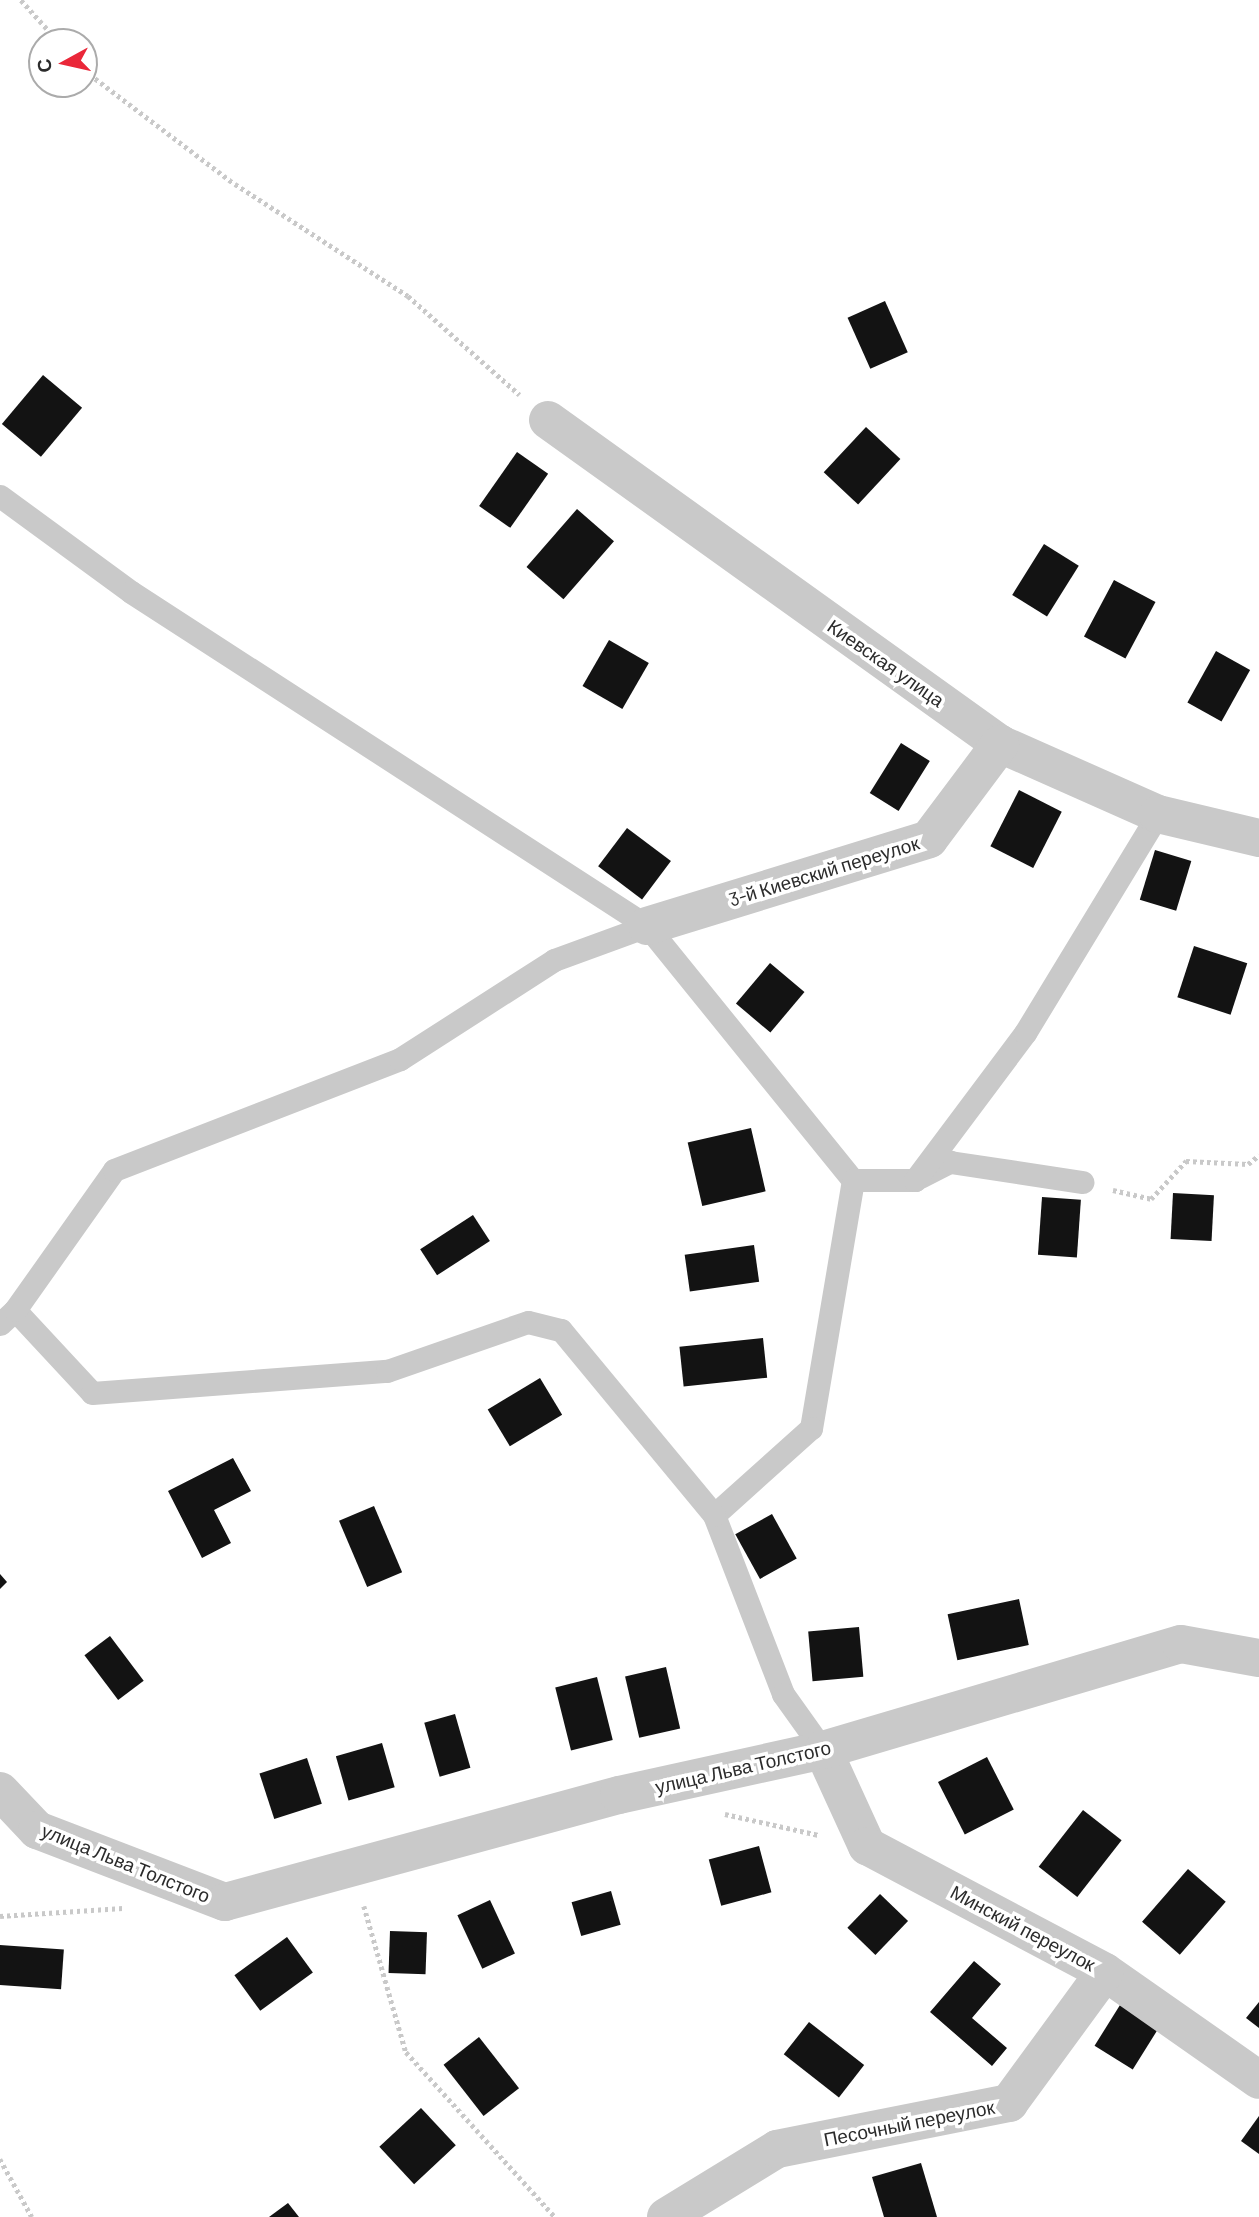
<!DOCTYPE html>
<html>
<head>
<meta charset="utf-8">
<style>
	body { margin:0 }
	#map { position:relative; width:1259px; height:2217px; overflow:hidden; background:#fff; font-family:Barlow,sans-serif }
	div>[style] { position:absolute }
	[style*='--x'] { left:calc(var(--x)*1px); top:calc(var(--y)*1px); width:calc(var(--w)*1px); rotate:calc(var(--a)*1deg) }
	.building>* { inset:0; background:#131313; transform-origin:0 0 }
	.path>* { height:4.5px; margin-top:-2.25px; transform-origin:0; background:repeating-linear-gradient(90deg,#c9c9c9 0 3.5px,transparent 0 7px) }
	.service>* { height:23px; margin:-11.5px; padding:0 11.5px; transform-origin:11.5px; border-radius:11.5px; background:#c9c9c9 }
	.minor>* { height:38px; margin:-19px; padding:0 19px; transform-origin:19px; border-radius:19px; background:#c9c9c9 }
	span { translate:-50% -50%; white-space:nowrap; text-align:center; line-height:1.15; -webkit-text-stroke:7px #fff; paint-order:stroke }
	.street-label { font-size:19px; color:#2c2c2c }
	.north { position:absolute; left:28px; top:28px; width:70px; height:70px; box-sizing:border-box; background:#fff; border:2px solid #ababab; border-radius:50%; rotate:262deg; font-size:19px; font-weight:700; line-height:28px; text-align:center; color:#2c2c2c }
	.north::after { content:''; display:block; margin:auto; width:24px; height:32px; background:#ea2739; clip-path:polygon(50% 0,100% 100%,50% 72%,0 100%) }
</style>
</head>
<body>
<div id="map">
	<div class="building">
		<i style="left:885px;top:301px;width:56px;height:41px;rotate:66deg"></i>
		<i style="left:43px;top:375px;width:51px;height:64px;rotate:40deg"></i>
		<i style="left:866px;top:427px;width:47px;height:62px;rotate:43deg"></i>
		<i style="left:517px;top:452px;width:38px;height:66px;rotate:35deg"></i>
		<i style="left:577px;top:509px;width:49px;height:77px;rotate:41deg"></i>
		<i style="left:1044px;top:544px;width:41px;height:60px;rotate:32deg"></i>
		<i style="left:1114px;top:580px;width:47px;height:64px;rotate:28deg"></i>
		<i style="left:609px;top:640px;width:46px;height:53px;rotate:30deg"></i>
		<i style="left:1216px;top:651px;width:39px;height:59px;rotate:29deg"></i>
		<i style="left:901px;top:743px;width:34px;height:59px;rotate:32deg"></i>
		<i style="left:1019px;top:790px;width:48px;height:63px;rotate:27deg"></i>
		<i style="left:627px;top:828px;width:55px;height:48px;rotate:37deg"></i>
		<i style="left:1155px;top:850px;width:38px;height:52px;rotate:17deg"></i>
		<i style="left:1194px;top:946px;width:56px;height:54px;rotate:18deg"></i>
		<i style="left:770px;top:963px;width:45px;height:53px;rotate:40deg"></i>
		<i style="left:751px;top:1128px;width:65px;height:65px;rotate:77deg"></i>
		<i style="left:1173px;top:1193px;width:41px;height:46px;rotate:3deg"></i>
		<i style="left:1042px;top:1197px;width:39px;height:58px;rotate:4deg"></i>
		<i style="left:473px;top:1215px;width:31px;height:63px;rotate:57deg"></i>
		<i style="left:754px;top:1245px;width:37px;height:70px;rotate:82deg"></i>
		<i style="left:763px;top:1338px;width:40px;height:84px;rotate:84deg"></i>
		<i style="left:540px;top:1378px;width:43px;height:61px;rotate:59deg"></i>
		<i style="clip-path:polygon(233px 1458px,251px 1491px,214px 1510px,231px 1543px,202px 1558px,168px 1491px)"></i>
		<i style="left:374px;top:1506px;width:72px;height:38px;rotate:67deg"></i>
		<i style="left:772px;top:1514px;width:51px;height:42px;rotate:61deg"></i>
		<i style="clip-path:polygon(0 1574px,7px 1582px,0 1589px)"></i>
		<i style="left:1019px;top:1599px;width:47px;height:73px;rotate:78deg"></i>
		<i style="left:859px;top:1627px;width:50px;height:51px;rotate:85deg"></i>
		<i style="left:110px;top:1636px;width:56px;height:32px;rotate:53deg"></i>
		<i style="left:666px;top:1667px;width:63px;height:42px;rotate:77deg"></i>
		<i style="left:597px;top:1677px;width:65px;height:43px;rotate:76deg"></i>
		<i style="left:455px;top:1714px;width:56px;height:32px;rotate:74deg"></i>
		<i style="left:382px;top:1743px;width:46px;height:48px;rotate:74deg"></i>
		<i style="left:987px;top:1757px;width:59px;height:55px;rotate:63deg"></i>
		<i style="left:307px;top:1758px;width:48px;height:50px;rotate:72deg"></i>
		<i style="left:1083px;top:1810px;width:49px;height:72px;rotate:38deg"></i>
		<i style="left:759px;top:1846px;width:48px;height:52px;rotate:75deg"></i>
		<i style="left:1188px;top:1869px;width:50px;height:70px;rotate:41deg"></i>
		<i style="left:611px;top:1891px;width:35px;height:41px;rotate:74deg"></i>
		<i style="left:880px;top:1894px;width:39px;height:47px;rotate:44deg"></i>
		<i style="left:490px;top:1900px;width:59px;height:36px;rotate:65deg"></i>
		<i style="left:390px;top:1931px;width:37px;height:42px;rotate:2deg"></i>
		<i style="left:287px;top:1937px;width:44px;height:65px;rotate:54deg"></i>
		<i style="left:0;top:1945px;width:64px;height:40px;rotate:4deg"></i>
		<i style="clip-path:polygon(974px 1961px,1001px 1984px,972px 2018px,1007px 2048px,992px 2066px,930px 2012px)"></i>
		<i style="clip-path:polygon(1259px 2002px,1259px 2028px,1246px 2018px)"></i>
		<i style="left:1120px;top:2005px;width:45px;height:48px;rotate:32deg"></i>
		<i style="left:809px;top:2022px;width:70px;height:41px;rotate:38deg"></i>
		<i style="left:479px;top:2037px;width:65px;height:45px;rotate:52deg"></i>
		<i style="left:421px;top:2108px;width:51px;height:57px;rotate:47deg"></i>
		<i style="clip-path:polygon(1259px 2116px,1259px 2154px,1241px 2141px)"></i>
		<i style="clip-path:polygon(921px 2163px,937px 2217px,884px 2217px,872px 2177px)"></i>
		<i style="clip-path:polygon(288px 2203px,299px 2217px,269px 2217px)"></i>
	</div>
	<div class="path">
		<i style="--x:21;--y:0;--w:57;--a:47.9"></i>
		<i style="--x:84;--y:70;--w:189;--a:37.1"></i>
		<i style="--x:235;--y:184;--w:206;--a:32.9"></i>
		<i style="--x:408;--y:296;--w:149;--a:41.5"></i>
		<i style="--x:1113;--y:1190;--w:39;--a:13"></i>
		<i style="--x:1151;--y:1199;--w:52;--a:-47.4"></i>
		<i style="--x:1186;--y:1161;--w:62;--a:2.8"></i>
		<i style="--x:1248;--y:1164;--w:14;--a:-39"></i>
		<i style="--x:725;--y:1814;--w:96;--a:12.6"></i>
		<i style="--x:364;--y:1906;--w:152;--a:74"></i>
		<i style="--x:406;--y:2052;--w:222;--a:47.9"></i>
		<i style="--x:0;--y:1916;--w:123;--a:-3.7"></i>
		<i style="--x:0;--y:2159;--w:66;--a:61.1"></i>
	</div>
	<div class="service">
		<i style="--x:0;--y:496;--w:162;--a:36.2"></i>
		<i style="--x:131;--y:592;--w:615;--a:32.91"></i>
		<i style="--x:647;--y:926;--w:327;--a:51"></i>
		<i style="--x:853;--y:1180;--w:252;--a:99.6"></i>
		<i style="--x:811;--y:1428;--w:130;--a:138.1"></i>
		<i style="--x:714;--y:1515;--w:192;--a:68.9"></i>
		<i style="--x:783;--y:1694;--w:69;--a:54.5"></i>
		<i style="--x:920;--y:1177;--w:34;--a:-27"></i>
		<i style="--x:950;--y:1162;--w:134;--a:8.6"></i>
		<i style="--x:853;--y:1180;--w:62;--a:0"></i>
		<i style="--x:915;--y:1180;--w:184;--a:-53.2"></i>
		<i style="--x:1025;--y:1033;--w:256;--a:-58.7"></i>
		<i style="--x:15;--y:1310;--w:113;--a:47.1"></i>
		<i style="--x:92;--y:1393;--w:296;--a:-4.3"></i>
		<i style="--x:387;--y:1371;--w:149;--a:-19.2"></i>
		<i style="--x:528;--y:1322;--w:34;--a:14"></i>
		<i style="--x:561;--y:1330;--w:240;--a:50.4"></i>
		<i style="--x:0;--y:1324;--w:21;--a:-43"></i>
		<i style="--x:15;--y:1310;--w:171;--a:-54.7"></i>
		<i style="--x:114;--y:1170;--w:307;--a:-21.2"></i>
		<i style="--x:400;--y:1059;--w:183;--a:-32.7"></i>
		<i style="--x:554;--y:960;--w:99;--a:-20.1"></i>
	</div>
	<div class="minor">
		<i style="--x:548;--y:420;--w:556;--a:35.63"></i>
		<i style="--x:1000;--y:744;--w:173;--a:23.9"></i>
		<i style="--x:1158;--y:814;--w:104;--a:13.4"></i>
		<i style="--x:647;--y:926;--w:295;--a:-17.1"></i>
		<i style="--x:929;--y:839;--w:119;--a:-53.2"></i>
		<i style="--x:823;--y:1750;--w:106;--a:65.4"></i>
		<i style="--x:867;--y:1846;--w:269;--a:27.9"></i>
		<i style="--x:1105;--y:1972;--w:188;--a:35"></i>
		<i style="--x:0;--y:1791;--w:54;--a:46.5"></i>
		<i style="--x:37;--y:1830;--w:201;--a:21"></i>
		<i style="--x:225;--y:1902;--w:408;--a:-15.2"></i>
		<i style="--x:619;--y:1795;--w:209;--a:-12.4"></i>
		<i style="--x:823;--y:1750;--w:373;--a:-16.5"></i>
		<i style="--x:1181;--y:1644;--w:79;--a:10.2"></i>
		<i style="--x:666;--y:2217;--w:130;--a:-31.5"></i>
		<i style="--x:777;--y:2149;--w:237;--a:-11.2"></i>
		<i style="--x:1009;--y:2103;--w:162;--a:-53.8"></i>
	</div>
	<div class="street-label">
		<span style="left:886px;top:663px;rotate:35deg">Киевская улица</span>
		<span style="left:824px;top:871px;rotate:-17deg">3-й Киевский переулок</span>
		<span style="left:743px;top:1767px;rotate:-13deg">улица Льва Толстого</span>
		<span style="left:126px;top:1863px;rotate:22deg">улица Льва Толстого</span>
		<span style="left:1023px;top:1928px;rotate:28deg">Минский переулок</span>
		<span style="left:909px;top:2123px;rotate:-11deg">Песочный переулок</span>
	</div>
	<div class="north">С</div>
</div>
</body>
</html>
